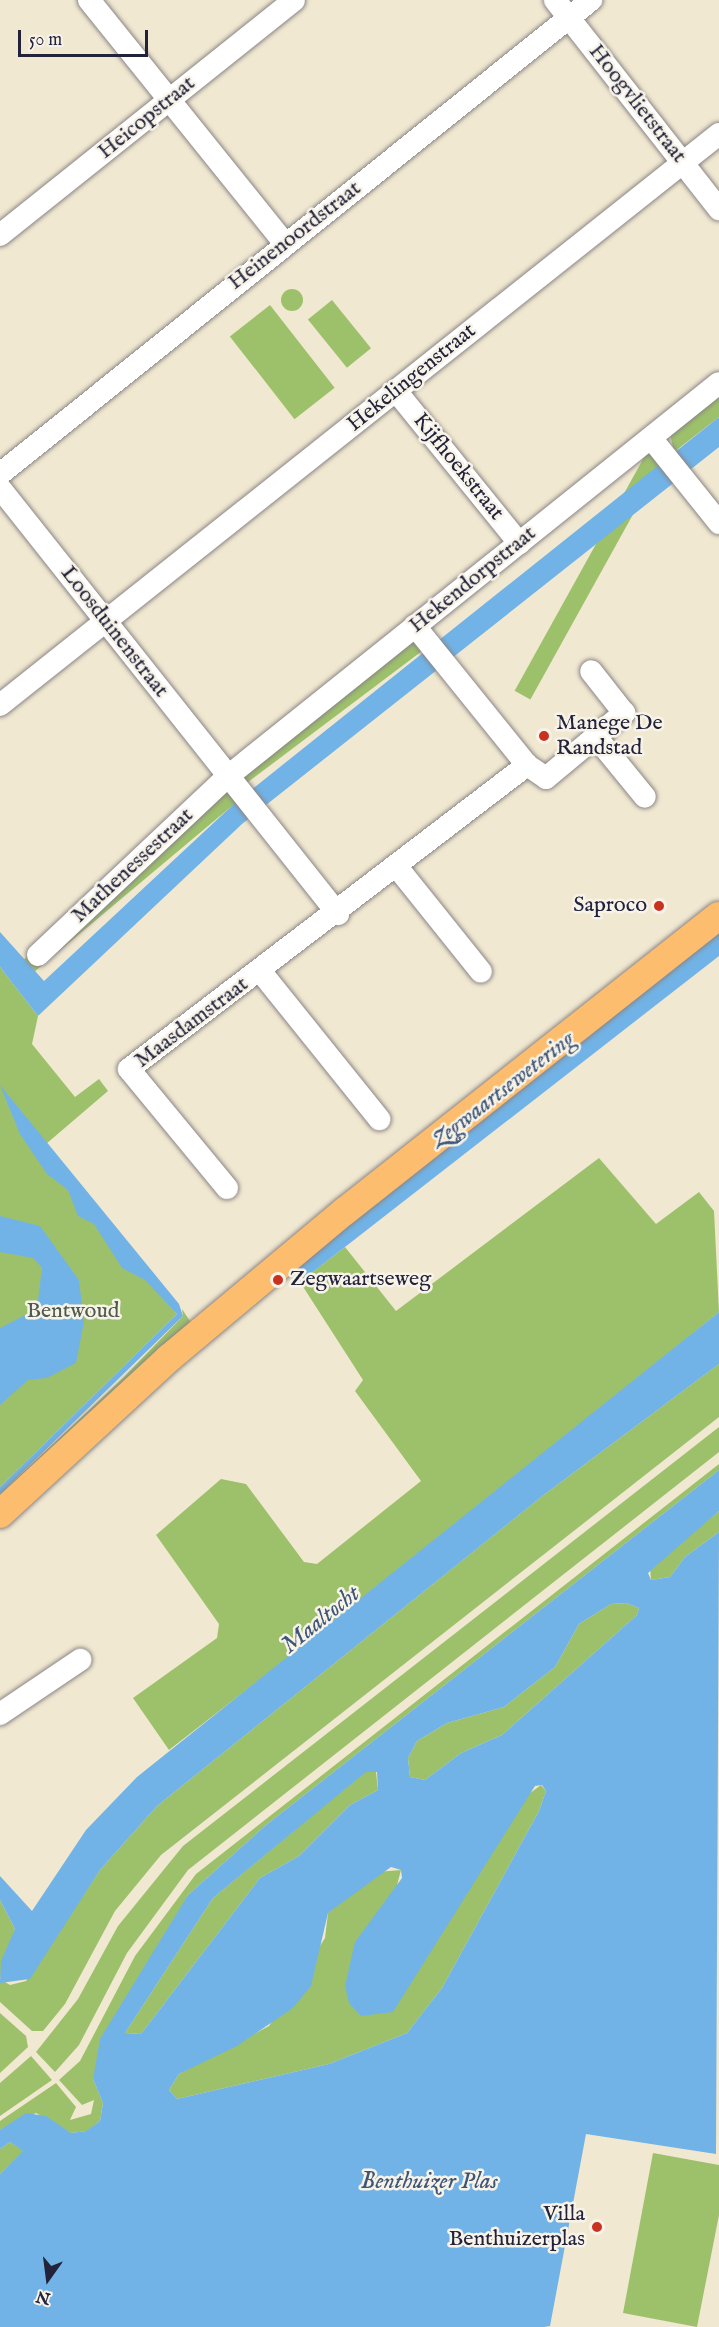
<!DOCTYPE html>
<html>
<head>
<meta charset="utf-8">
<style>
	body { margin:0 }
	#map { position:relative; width:719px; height:2327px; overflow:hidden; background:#f1e8d1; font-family:"IM FELL English",serif }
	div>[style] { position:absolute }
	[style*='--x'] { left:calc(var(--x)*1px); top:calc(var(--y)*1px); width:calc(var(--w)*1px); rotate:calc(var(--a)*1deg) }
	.green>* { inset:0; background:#9dc16b; transform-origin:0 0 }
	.round { border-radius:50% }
	.water>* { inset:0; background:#71b3e6 }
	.roads { filter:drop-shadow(0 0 2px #8a8586) drop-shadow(0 0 2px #8a8586) }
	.minor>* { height:22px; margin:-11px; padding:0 11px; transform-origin:11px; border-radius:11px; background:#fff }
	.major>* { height:28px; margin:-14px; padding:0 14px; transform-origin:14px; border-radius:14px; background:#fcbd6f }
	.dots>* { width:16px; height:16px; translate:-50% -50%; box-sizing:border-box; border:3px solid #f7f3e8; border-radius:50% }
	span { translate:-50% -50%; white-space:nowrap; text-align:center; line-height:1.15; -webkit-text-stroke:5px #f7f3e8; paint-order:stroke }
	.street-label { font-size:22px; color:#22223b }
	.poi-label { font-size:22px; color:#22223b }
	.left { translate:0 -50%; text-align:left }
	.right { translate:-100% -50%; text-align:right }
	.park-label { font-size:22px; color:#4d5a4c }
	.water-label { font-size:24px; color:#3e5577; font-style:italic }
	.north { position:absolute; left:18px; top:2249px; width:60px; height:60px; -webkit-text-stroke:4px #f7f3e8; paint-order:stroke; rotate:194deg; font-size:16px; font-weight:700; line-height:24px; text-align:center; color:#22223b }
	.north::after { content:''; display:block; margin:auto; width:21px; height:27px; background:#22223b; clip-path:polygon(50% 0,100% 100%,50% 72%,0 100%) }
	.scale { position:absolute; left:18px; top:30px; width:130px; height:27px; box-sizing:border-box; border:3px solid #22223b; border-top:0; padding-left:8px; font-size:18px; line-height:21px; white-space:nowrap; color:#22223b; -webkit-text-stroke:4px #f7f3e8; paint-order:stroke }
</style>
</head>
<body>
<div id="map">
	<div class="green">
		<i class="round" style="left:281px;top:289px;width:22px;height:22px"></i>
		<i style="left:332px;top:300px;width:62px;height:31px;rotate:51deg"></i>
		<i style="left:270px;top:305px;width:105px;height:51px;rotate:52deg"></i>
		<i style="clip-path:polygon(719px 395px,719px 417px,674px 452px,670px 434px)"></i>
		<i style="left:647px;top:452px;width:18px;height:273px;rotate:29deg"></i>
		<i style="left:413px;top:639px;width:15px;height:221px;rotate:53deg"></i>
		<i style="left:226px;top:790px;width:16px;height:267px;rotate:50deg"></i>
		<i style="clip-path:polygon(0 967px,38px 1016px,32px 1044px,75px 1097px,99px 1079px,108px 1091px,46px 1144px,44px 1139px,34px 1146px,177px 1314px,0 1487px)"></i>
		<i style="clip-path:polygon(599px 1158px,656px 1224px,699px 1192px,714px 1211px,719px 1312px,406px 1566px,169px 1750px,133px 1698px,217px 1638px,219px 1624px,156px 1535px,221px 1479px,246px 1484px,304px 1562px,317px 1564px,421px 1481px,355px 1391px,363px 1380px,300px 1282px,345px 1247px,396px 1311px)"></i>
		<i style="clip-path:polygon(182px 1309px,192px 1324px,0 1504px,0 1494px,123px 1378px,183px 1316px)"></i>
		<i style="clip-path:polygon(719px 1364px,719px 1417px,161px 1855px,115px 1911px,65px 2004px,43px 2031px,32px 2031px,0 2002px,0 1900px,15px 1929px,0 1979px,10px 1985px,26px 1981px,100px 1870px,157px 1806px,545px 1494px)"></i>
		<i style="clip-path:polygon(719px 1427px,719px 1452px,188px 1870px,127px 1953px,79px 2045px,55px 2072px,36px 2052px,78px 1999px,118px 1926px,183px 1846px)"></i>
		<i style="clip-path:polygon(719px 1464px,719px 1470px,266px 1825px,188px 1895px,93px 2079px,103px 2103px,100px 2121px,87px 2131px,71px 2133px,36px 2113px,0 2130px,0 2121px,56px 2083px,76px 2107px,70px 2120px,91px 2114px,94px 2100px,82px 2105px,59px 2080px,80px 2061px,135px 1956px,196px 1874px)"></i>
		<i style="clip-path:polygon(719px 1511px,719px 1532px,685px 1557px,670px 1577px,651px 1580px,650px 1567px)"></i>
		<i style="clip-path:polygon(626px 1603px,639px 1608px,637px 1615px,502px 1735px,461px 1753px,425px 1780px,410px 1777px,408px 1758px,417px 1741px,447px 1723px,504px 1707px,555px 1667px,579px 1624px,611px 1604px)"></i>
		<i style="clip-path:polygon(366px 1771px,376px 1772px,378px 1790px,350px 1805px,299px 1856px,260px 1878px,141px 2034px,125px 2033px,213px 1898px)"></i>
		<i style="clip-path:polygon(541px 1785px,546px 1791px,539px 1811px,442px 1988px,407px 2033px,329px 2064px,177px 2099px,169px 2090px,179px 2074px,269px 2026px,325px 1938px,328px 1913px,377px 1872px,401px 1870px,395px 1893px)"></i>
		<i style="clip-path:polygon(0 2013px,26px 2036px,28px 2047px,0 2073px)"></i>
		<i style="clip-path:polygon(31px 2056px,52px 2080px,0 2116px,0 2083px)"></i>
		<i style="clip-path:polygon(10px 2142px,24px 2151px,0 2174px,0 2149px)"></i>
		<i style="clip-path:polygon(653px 2153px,719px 2165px,719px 2215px,697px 2327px,623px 2313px)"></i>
	</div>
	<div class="water">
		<i style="clip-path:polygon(719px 417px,719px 447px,242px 824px,38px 1016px,0 967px,0 932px,44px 981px,236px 802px)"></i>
		<i style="clip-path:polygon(719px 928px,719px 956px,300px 1282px,290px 1268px)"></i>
		<i style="clip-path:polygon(0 1085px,179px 1304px,183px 1316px,0 1494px,0 1487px,177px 1314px,145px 1280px,122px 1268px,94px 1224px,78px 1216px,68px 1190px,47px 1174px,20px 1134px)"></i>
		<i style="clip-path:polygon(0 1216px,40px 1226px,79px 1280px,84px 1322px,76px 1363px,47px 1378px,28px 1380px,0 1405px,0 1328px,37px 1309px,42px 1268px,33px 1258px,0 1252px)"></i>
		<i style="clip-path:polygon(719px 1312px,719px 1364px,545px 1494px,157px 1806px,100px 1870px,30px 1979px,0 1983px,1px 1961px,15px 1929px,0 1900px,0 1876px,32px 1911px,86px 1830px,137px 1777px)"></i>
		<i style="clip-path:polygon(evenodd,719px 1470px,719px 1511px,648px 1573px,651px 1580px,670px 1577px,685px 1557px,719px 1532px,716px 2154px,586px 2134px,550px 2326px,544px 2327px,0 2327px,0 2174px,23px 2151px,10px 2142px,0 2149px,0 2130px,26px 2113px,46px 2116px,71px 2133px,86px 2131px,100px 2121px,103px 2103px,93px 2079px,100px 2039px,188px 1895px,266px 1825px,719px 1470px,626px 1603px,639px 1608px,637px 1615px,502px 1735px,461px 1753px,425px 1780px,410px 1777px,408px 1758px,417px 1741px,447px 1723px,504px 1707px,555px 1667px,579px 1624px,611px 1604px,626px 1603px,719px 1470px,366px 1772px,377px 1772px,378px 1790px,350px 1805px,299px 1856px,260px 1878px,141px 2034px,125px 2033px,213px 1898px,366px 1772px,719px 1470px,542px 1785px,546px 1791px,539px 1811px,442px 1988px,407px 2033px,329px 2064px,177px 2099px,169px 2090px,179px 2074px,237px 2046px,293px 2008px,311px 1986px,328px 1913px,391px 1867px,401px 1870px,402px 1878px,355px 1942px,345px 1986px,349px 2003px,361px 2016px,393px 2012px,535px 1786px,542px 1785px)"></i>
	</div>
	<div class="roads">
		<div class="minor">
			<i style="--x:89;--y:0;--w:313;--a:51.2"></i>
			<i style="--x:555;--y:0;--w:266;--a:51.9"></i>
			<i style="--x:0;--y:235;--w:376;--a:-38.6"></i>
			<i style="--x:396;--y:391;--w:196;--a:51"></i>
			<i style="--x:651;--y:438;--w:109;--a:51.3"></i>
			<i style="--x:0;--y:474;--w:758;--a:-38.73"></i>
			<i style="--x:0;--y:488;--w:544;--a:51.57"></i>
			<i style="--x:0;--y:705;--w:918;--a:-38.46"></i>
			<i style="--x:596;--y:737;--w:77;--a:50.8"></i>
			<i style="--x:527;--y:765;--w:23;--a:34"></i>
			<i style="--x:546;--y:778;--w:102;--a:-39.8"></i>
			<i style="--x:624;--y:713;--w:53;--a:-128.2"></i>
			<i style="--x:397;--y:867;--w:134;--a:51.3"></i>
			<i style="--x:38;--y:955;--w:260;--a:-43.3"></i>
			<i style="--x:227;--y:777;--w:630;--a:-38.69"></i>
			<i style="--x:261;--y:972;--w:189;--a:51.2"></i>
			<i style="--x:227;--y:1188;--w:154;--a:-129.5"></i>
			<i style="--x:129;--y:1069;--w:501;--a:-37.37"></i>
			<i style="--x:527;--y:765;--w:179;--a:-128.9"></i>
			<i style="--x:0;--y:1714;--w:97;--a:-34"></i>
		</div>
		<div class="major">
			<i style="--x:0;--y:1514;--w:230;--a:-42.7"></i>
			<i style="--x:169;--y:1358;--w:229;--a:-39.9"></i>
			<i style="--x:345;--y:1211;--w:476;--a:-38.3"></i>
		</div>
	</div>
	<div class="dots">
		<i style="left:544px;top:736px;background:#c8321e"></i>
		<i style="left:659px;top:906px;background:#c8321e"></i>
		<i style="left:278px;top:1280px;background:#c8321e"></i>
		<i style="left:597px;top:2227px;background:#c8321e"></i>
	</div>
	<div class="street-label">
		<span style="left:637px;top:104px;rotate:52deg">Hoogvlietstraat</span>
		<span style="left:147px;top:118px;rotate:-39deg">Heicopstraat</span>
		<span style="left:295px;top:236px;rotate:-38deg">Heinenoordstraat</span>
		<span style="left:412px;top:378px;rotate:-39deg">Hekelingenstraat</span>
		<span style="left:458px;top:467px;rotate:51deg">Kijfhoekstraat</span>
		<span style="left:473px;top:580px;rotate:-39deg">Hekendorpstraat</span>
		<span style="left:114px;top:632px;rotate:52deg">Loosduinenstraat</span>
		<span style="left:133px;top:866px;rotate:-43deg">Mathenessestraat</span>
		<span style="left:192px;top:1023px;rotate:-37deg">Maasdamstraat</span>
	</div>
	<div class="poi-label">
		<span class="left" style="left:556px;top:736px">Manege De<br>Randstad</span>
		<span class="right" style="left:647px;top:906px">Saproco</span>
		<span class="left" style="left:290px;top:1280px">Zegwaartseweg</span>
		<span class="right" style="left:585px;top:2227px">Villa<br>Benthuizerplas</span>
	</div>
	<div class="park-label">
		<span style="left:73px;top:1312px">Bentwoud</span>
	</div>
	<div class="water-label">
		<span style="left:503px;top:1090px;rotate:-38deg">Zegwaartsewetering</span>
		<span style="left:321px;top:1620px;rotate:-39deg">Maaltocht</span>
		<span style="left:429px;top:2182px">Benthuizer Plas</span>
	</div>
	<div class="north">N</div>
	<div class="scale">50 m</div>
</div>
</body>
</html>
